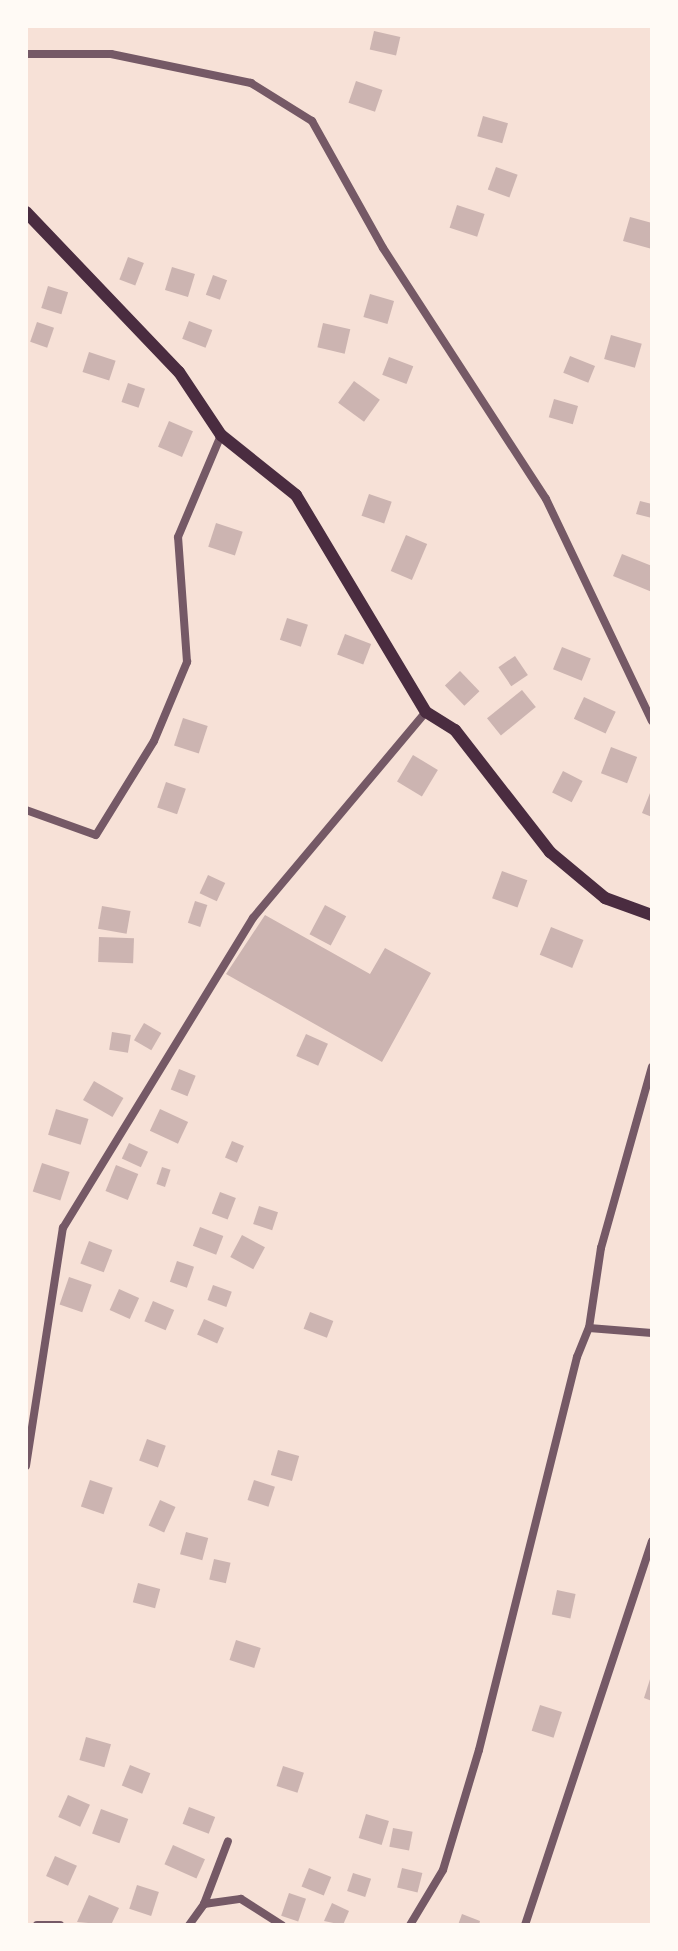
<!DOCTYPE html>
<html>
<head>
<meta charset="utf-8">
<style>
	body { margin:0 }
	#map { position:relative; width:678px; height:1951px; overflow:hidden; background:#f7e1d7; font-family:"PT Sans Narrow",sans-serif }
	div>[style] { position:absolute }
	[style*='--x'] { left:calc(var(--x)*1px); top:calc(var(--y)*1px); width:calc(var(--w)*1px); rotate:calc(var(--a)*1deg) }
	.building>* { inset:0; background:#ccb4b1; transform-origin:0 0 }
	.minor>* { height:8px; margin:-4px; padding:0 4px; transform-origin:4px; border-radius:4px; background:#755966 }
	.secondary>* { height:12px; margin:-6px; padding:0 6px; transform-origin:6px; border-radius:6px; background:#4a2c40 }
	span { translate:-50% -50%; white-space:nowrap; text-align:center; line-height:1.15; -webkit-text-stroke:8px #fffaf5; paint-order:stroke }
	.frame { position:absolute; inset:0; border:28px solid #fffaf5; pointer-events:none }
</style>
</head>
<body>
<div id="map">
	<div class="building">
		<i style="left:374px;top:31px;width:27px;height:19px;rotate:13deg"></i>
		<i style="left:356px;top:81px;width:28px;height:23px;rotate:19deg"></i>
		<i style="left:483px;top:116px;width:26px;height:21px;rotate:16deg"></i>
		<i style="left:496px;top:167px;width:23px;height:24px;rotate:20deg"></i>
		<i style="left:457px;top:205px;width:29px;height:24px;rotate:18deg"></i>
		<i style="clip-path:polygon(630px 217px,652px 223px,652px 249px,623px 241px)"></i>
		<i style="left:128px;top:257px;width:17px;height:24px;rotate:21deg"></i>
		<i style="left:172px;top:267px;width:24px;height:24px;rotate:17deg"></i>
		<i style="left:213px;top:275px;width:15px;height:21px;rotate:20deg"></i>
		<i style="left:48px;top:286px;width:21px;height:23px;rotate:17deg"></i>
		<i style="left:370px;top:294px;width:25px;height:24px;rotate:16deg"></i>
		<i style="left:189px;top:321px;width:25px;height:19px;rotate:21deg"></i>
		<i style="left:37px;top:322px;width:18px;height:21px;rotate:19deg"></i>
		<i style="left:323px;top:323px;width:28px;height:25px;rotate:13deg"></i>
		<i style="left:611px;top:335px;width:32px;height:25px;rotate:16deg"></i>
		<i style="left:89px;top:352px;width:28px;height:21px;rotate:18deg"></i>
		<i style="left:570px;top:356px;width:27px;height:18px;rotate:22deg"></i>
		<i style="left:389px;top:357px;width:26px;height:19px;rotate:21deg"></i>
		<i style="left:354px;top:381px;width:32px;height:27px;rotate:36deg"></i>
		<i style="left:128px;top:383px;width:18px;height:20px;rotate:19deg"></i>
		<i style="left:554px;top:399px;width:25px;height:19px;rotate:16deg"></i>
		<i style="left:169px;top:421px;width:26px;height:28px;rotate:23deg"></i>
		<i style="left:369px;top:494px;width:24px;height:23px;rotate:19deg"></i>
		<i style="clip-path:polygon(640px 501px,652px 504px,652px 518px,636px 514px)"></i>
		<i style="left:216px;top:523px;width:28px;height:25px;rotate:18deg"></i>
		<i style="left:406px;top:535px;width:23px;height:39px;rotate:23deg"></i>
		<i style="clip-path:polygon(622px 554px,652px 566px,652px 592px,613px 576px)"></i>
		<i style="left:287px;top:618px;width:22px;height:23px;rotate:18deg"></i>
		<i style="left:345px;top:634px;width:28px;height:22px;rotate:21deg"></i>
		<i style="left:562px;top:647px;width:31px;height:24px;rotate:22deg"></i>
		<i style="left:515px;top:656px;width:23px;height:20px;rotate:56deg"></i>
		<i style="left:460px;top:671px;width:28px;height:21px;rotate:46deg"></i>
		<i style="left:522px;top:690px;width:22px;height:45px;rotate:51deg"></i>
		<i style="left:584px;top:697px;width:35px;height:24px;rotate:25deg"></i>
		<i style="left:183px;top:718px;width:26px;height:29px;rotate:18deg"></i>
		<i style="left:611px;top:747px;width:28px;height:28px;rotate:21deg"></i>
		<i style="left:413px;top:755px;width:29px;height:31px;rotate:31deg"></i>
		<i style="left:563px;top:771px;width:22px;height:24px;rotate:27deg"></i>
		<i style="left:166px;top:782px;width:21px;height:27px;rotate:19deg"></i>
		<i style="clip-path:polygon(652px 788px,652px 817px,642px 813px)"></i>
		<i style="left:502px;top:871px;width:27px;height:29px;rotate:20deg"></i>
		<i style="left:208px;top:875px;width:19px;height:20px;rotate:25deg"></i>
		<i style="left:195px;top:901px;width:13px;height:23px;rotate:18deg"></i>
		<i style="left:325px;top:905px;width:24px;height:33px;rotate:28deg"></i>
		<i style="left:102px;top:906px;width:29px;height:23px;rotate:10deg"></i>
		<i style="clip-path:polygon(265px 915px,370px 974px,385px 948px,431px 973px,382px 1062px,226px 974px)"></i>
		<i style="left:551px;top:927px;width:35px;height:30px;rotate:22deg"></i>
		<i style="left:99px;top:937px;width:35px;height:25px;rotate:2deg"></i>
		<i style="left:144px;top:1023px;width:20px;height:20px;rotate:30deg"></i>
		<i style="left:112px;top:1032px;width:19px;height:18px;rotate:9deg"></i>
		<i style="left:306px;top:1034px;width:24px;height:24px;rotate:24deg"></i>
		<i style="left:179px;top:1069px;width:18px;height:22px;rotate:22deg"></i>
		<i style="left:94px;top:1081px;width:34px;height:22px;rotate:30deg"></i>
		<i style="left:56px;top:1109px;width:34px;height:27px;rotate:17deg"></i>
		<i style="left:160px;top:1109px;width:31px;height:24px;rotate:25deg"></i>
		<i style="left:232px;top:1141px;width:13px;height:18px;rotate:23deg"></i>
		<i style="left:129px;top:1143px;width:21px;height:17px;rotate:25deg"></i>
		<i style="left:42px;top:1163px;width:29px;height:30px;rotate:18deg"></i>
		<i style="left:116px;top:1165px;width:24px;height:28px;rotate:22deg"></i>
		<i style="left:162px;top:1167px;width:9px;height:18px;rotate:18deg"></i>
		<i style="left:220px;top:1192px;width:17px;height:23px;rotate:21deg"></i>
		<i style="left:259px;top:1206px;width:20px;height:19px;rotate:18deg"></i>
		<i style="left:200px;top:1227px;width:25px;height:20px;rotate:21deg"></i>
		<i style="left:242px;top:1235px;width:26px;height:25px;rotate:28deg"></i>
		<i style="left:89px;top:1241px;width:25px;height:24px;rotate:21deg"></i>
		<i style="left:177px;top:1261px;width:18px;height:22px;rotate:19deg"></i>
		<i style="left:69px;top:1277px;width:24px;height:29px;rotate:19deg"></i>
		<i style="left:213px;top:1285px;width:20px;height:16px;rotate:20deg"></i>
		<i style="left:119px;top:1289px;width:22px;height:23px;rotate:24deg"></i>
		<i style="left:153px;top:1301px;width:23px;height:22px;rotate:23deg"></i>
		<i style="left:310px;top:1312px;width:25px;height:18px;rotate:21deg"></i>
		<i style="left:204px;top:1319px;width:22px;height:17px;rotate:24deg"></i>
		<i style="left:147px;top:1439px;width:20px;height:23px;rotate:20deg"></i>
		<i style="left:278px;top:1450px;width:22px;height:26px;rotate:16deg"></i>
		<i style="left:90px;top:1480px;width:24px;height:28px;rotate:19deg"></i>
		<i style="left:254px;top:1480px;width:22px;height:21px;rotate:18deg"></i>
		<i style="left:160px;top:1500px;width:17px;height:28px;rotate:24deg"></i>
		<i style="left:186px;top:1532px;width:23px;height:23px;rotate:15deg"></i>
		<i style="left:214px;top:1559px;width:17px;height:21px;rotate:13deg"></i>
		<i style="left:138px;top:1583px;width:23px;height:20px;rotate:15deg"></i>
		<i style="left:557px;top:1590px;width:19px;height:25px;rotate:12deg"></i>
		<i style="left:236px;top:1640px;width:26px;height:21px;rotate:18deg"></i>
		<i style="clip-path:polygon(652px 1673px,652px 1701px,644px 1698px)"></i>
		<i style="left:540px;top:1705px;width:23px;height:27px;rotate:18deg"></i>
		<i style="left:86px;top:1737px;width:26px;height:24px;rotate:16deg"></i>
		<i style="left:130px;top:1765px;width:22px;height:22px;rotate:22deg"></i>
		<i style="left:283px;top:1766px;width:22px;height:21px;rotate:18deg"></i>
		<i style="left:68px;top:1795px;width:24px;height:24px;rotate:24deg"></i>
		<i style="left:189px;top:1807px;width:28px;height:18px;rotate:21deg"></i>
		<i style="left:101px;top:1809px;width:29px;height:26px;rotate:20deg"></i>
		<i style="left:366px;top:1814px;width:24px;height:25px;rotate:17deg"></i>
		<i style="left:393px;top:1828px;width:20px;height:19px;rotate:11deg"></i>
		<i style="left:173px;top:1845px;width:35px;height:21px;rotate:24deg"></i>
		<i style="left:55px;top:1856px;width:24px;height:22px;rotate:24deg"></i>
		<i style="left:309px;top:1868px;width:24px;height:20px;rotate:22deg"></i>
		<i style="left:402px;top:1868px;width:21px;height:20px;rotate:14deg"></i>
		<i style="left:353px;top:1873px;width:19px;height:19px;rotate:18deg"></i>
		<i style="left:137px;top:1885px;width:23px;height:25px;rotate:18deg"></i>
		<i style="left:289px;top:1893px;width:18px;height:24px;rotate:19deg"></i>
		<i style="clip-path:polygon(89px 1895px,119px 1908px,111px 1925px,77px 1922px)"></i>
		<i style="clip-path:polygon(332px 1903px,349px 1911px,343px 1925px,324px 1921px)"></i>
		<i style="clip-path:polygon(462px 1914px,480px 1921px,479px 1925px,458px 1925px)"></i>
	</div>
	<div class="minor">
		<i style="--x:26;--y:54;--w:85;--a:0"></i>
		<i style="--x:111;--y:54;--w:143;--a:11.7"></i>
		<i style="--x:251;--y:83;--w:72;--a:31.9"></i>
		<i style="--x:312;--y:121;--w:145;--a:60.8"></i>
		<i style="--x:383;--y:248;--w:299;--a:57"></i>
		<i style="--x:546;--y:499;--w:246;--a:64.5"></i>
		<i style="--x:26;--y:810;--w:74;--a:19.7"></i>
		<i style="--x:96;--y:835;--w:110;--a:-58.3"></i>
		<i style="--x:154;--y:741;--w:86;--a:-67.3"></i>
		<i style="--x:187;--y:662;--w:125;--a:-94.1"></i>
		<i style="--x:178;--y:537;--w:111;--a:-67.1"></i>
		<i style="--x:589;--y:1328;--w:81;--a:-81.5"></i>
		<i style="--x:601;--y:1248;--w:188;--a:-74.3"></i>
		<i style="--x:26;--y:1466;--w:241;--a:-81.2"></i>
		<i style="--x:63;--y:1228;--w:364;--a:-58.5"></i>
		<i style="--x:253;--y:918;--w:269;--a:-50"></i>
		<i style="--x:204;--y:1904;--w:67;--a:-69.1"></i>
		<i style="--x:37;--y:1925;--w:23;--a:0"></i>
		<i style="--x:189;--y:1925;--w:26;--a:-54"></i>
		<i style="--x:204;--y:1904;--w:37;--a:-8"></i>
		<i style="--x:241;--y:1899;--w:49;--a:32.4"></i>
		<i style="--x:410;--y:1925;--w:64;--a:-59"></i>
		<i style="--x:443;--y:1870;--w:125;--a:-73.3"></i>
		<i style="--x:479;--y:1750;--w:405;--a:-76"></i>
		<i style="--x:577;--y:1357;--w:31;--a:-68"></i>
		<i style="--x:589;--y:1328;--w:63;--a:4.5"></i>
		<i style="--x:525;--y:1925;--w:404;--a:-71.7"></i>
	</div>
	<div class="secondary">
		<i style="--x:26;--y:212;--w:221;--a:46.3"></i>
		<i style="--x:179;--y:372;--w:76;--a:56.3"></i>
		<i style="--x:221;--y:435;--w:96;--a:38.7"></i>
		<i style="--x:296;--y:495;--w:253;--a:59.1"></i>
		<i style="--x:426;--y:712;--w:34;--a:32"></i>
		<i style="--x:455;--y:730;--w:155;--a:52.1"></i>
		<i style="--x:550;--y:852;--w:72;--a:39.9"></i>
		<i style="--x:605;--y:898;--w:50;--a:19.9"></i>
	</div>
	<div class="frame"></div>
</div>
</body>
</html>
